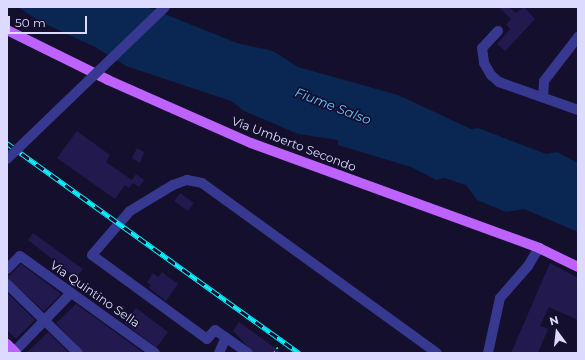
<!DOCTYPE html>
<html>
<head>
<meta charset="utf-8">
<style>
	body { margin:0 }
	#map { position:relative; width:585px; height:360px; overflow:hidden; background:#130f2c; font-family:Montserrat,sans-serif }
	div>[style] { position:absolute }
	[style*='--x'] { left:calc(var(--x)*1px); top:calc(var(--y)*1px); width:calc(var(--w)*1px); rotate:calc(var(--a)*1deg) }
	.water>* { inset:0; background:#092752 }
	.building>* { inset:0; background:#221a4f; transform-origin:0 0 }
	.path>* { height:2px; margin-top:-1px; transform-origin:0; background:repeating-linear-gradient(90deg,#27c6b6 0 2px,transparent 0 5px) }
	.minor>* { height:10px; margin:-5px; padding:0 5px; transform-origin:5px; border-radius:5px; background:#37388f }
	.major>* { height:10px; margin:-5px; padding:0 5px; transform-origin:5px; border-radius:5px; background:#bd61ff }
	.rail>* { height:4.5px; margin-top:-2.25px; transform-origin:0; background:repeating-linear-gradient(90deg,#130f2c 0 9px,#06f1ff 0 18px); box-sizing:border-box; border-block:1px solid #06f1ff }
	.minor-bridge>* { height:10px; margin:-5px; padding:0 5px; transform-origin:5px; border-radius:5px; background:#37388f }
	span { translate:-50% -50%; white-space:nowrap; text-align:center; line-height:1.15; -webkit-text-stroke:3.5px #130f2c; paint-order:stroke }
	.street-label { font-size:12px; color:#dddaff }
	.water-label { font-size:13px; color:#68c0ff; font-style:italic }
	.frame { position:absolute; inset:0; border:8px solid #dddaff; pointer-events:none }
	.north { position:absolute; left:537px; top:312px; width:40px; height:40px; -webkit-text-stroke:3px #130f2c; paint-order:stroke; rotate:345deg; font-size:11px; font-weight:700; line-height:16px; text-align:center; color:#dddaff }
	.north::after { content:''; display:block; margin:auto; width:14px; height:18px; background:#dddaff; clip-path:polygon(50% 0,100% 100%,50% 72%,0 100%) }
	.scale { position:absolute; left:8px; top:16px; width:79px; height:18px; box-sizing:border-box; border:2px solid #dddaff; border-top:0; padding-left:5px; font-size:12px; line-height:14px; white-space:nowrap; color:#dddaff; -webkit-text-stroke:3px #130f2c; paint-order:stroke }
</style>
</head>
<body>
<div id="map">
	<div class="water">
		<i style="clip-path:polygon(18px 7px,147px 7px,237px 43px,273px 51px,298px 67px,398px 95px,471px 129px,478px 128px,546px 154px,557px 152px,578px 163px,578px 232px,524px 209px,506px 212px,477px 200px,466px 185px,444px 178px,436px 180px,411px 167px,338px 145px,338px 140px,298px 134px,244px 111px,231px 101px,126px 66px,95px 47px,39px 21px)"></i>
	</div>
	<div class="building">
		<i style="clip-path:polygon(499px 7px,509px 7px,516px 13px,524px 7px,535px 19px,505px 51px,497px 44px,510px 29px,506px 25px,511px 19px)"></i>
		<i style="clip-path:polygon(77px 131px,110px 155px,106px 162px,132px 180px,136px 174px,144px 180px,139px 187px,133px 183px,129px 188px,125px 185px,115px 199px,57px 158px)"></i>
		<i style="clip-path:polygon(137px 148px,144px 152px,140px 163px,132px 158px)"></i>
		<i style="left:180px;top:193px;width:17px;height:10px;rotate:36deg"></i>
		<i style="clip-path:polygon(33px 233px,83px 269px,76px 278px,28px 240px)"></i>
		<i style="clip-path:polygon(550px 263px,578px 278px,578px 320px,549px 307px,540px 326px,548px 329px,538px 353px,511px 353px)"></i>
		<i style="clip-path:polygon(21px 264px,61px 294px,44px 311px,7px 278px)"></i>
		<i style="clip-path:polygon(162px 272px,178px 284px,166px 301px,149px 288px,151px 285px,147px 282px,153px 273px,158px 277px)"></i>
		<i style="clip-path:polygon(7px 293px,35px 320px,16px 339px,7px 330px)"></i>
		<i style="clip-path:polygon(76px 304px,144px 353px,84px 353px,56px 323px)"></i>
		<i style="left:136px;top:308px;width:40px;height:19px;rotate:37deg"></i>
		<i style="clip-path:polygon(239px 322px,282px 353px,254px 353px,233px 331px)"></i>
		<i style="clip-path:polygon(48px 332px,69px 353px,26px 353px,38px 342px)"></i>
	</div>
	<div class="path">
		<i style="--x:274;--y:353;--w:7;--a:-56"></i>
	</div>
	<div class="minor">
		<i style="--x:498;--y:31;--w:23;--a:133"></i>
		<i style="--x:482;--y:48;--w:15;--a:82"></i>
		<i style="--x:484;--y:63;--w:14;--a:60"></i>
		<i style="--x:491;--y:75;--w:11;--a:41"></i>
		<i style="--x:499;--y:82;--w:84;--a:19.5"></i>
		<i style="--x:543;--y:97;--w:16;--a:-86"></i>
		<i style="--x:544;--y:81;--w:56;--a:-52.3"></i>
		<i style="--x:7;--y:269;--w:18;--a:-45"></i>
		<i style="--x:20;--y:256;--w:166;--a:35.7"></i>
		<i style="--x:7;--y:284;--w:99;--a:44.2"></i>
		<i style="--x:13;--y:353;--w:83;--a:-46"></i>
		<i style="--x:219;--y:353;--w:17;--a:-66"></i>
		<i style="--x:248;--y:353;--w:40;--a:-145.1"></i>
		<i style="--x:215;--y:330;--w:12;--a:132"></i>
		<i style="--x:207;--y:339;--w:142;--a:-143.9"></i>
		<i style="--x:92;--y:255;--w:58;--a:-49.2"></i>
		<i style="--x:130;--y:211;--w:50;--a:-31.2"></i>
		<i style="--x:173;--y:185;--w:15;--a:-20"></i>
		<i style="--x:187;--y:180;--w:15;--a:11"></i>
		<i style="--x:202;--y:183;--w:290;--a:35.9"></i>
		<i style="--x:488;--y:353;--w:56;--a:-77.7"></i>
		<i style="--x:500;--y:298;--w:43;--a:-48.8"></i>
		<i style="--x:528;--y:266;--w:21;--a:-59"></i>
	</div>
	<div class="major">
		<i style="--x:7;--y:30;--w:113;--a:26.3"></i>
		<i style="--x:108;--y:80;--w:156;--a:23.8"></i>
		<i style="--x:251;--y:143;--w:307;--a:20"></i>
		<i style="--x:539;--y:248;--w:43;--a:26"></i>
		<i style="--x:7;--y:344;--w:13;--a:45"></i>
	</div>
	<div class="rail">
		<i style="--x:7;--y:143;--w:360;--a:35.7"></i>
	</div>
	<div class="minor-bridge">
		<i style="--x:7;--y:159;--w:219;--a:-43.9"></i>
	</div>
	<div class="street-label">
		<span style="left:294px;top:144px;rotate:21deg">Via Umberto Secondo</span>
		<span style="left:95px;top:294px;rotate:35deg">Via Quintino Sella</span>
	</div>
	<div class="water-label">
		<span style="left:333px;top:106px;rotate:21deg">Fiume Salso</span>
	</div>
	<div class="frame"></div>
	<div class="north">N</div>
	<div class="scale">50 m</div>
</div>
</body>
</html>
